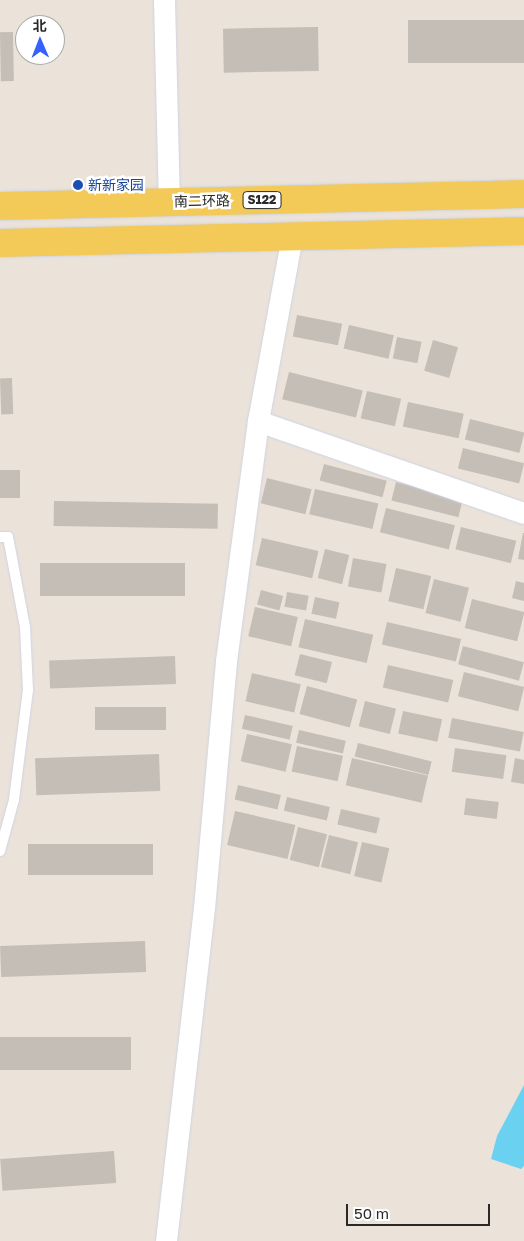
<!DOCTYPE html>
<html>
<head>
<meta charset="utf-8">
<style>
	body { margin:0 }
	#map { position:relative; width:524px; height:1241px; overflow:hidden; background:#ebe3da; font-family:"Golos Text","Noto Sans SC",sans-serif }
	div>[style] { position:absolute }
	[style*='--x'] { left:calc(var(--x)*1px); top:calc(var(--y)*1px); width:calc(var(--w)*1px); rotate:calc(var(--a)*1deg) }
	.water>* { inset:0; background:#6ad2f0 }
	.building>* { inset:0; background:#c4beb6; transform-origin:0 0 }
	.roads { filter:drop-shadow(0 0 1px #cfd3e2) drop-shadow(0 0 1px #cfd3e2) }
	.lane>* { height:10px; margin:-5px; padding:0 5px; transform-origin:5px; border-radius:5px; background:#fff }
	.street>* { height:21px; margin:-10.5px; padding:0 10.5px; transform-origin:10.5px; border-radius:10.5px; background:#fff }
	.primary>* { height:28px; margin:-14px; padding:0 14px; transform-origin:14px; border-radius:14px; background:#f3c957 }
	.dots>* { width:14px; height:14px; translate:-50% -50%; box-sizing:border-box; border:2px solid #fff; border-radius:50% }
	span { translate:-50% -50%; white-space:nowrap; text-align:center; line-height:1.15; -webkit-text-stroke:5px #fff; paint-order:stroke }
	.shield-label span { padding:1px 4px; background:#fff; border:1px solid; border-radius:4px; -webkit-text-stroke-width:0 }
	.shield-label { font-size:12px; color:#292929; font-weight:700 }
	.transit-label { font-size:14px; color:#164399 }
	.left { translate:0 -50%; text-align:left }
	.street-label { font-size:14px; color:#292929 }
	.north { position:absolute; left:15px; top:15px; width:50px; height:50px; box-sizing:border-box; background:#fff; border:1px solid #a9a9a9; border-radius:50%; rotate:359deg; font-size:14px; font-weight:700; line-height:20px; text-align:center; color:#292929 }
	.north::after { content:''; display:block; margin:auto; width:18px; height:22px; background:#3562fd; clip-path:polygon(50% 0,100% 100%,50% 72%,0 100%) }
	.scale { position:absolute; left:346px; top:1204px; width:144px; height:22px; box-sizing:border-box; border:2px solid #292929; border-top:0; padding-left:6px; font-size:15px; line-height:18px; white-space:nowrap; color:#292929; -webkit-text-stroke:4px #fff; paint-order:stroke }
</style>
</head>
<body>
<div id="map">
	<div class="water">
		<i style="clip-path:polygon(524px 1085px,524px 1166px,521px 1169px,491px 1159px,497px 1136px)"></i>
	</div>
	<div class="building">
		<i style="left:524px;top:20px;width:43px;height:116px;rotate:90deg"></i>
		<i style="left:318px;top:27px;width:44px;height:95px;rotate:89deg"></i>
		<i style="left:13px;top:32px;width:49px;height:13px;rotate:89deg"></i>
		<i style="left:297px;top:315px;width:46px;height:22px;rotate:11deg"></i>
		<i style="left:349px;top:325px;width:46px;height:24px;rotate:13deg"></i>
		<i style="left:397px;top:337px;width:25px;height:22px;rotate:11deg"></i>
		<i style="left:433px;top:340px;width:26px;height:32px;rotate:16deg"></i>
		<i style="left:289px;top:372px;width:76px;height:28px;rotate:14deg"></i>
		<i style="left:12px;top:378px;width:36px;height:12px;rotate:88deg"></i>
		<i style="left:367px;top:391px;width:35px;height:28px;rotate:13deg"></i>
		<i style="left:408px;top:402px;width:57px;height:25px;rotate:12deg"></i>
		<i style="left:470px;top:419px;width:56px;height:21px;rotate:14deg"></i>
		<i style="left:463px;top:448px;width:63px;height:21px;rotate:14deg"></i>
		<i style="left:324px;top:464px;width:65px;height:17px;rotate:15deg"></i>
		<i style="left:0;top:470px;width:20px;height:28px"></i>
		<i style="left:267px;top:478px;width:46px;height:26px;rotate:14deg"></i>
		<i style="left:396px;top:482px;width:69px;height:19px;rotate:14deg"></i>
		<i style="left:315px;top:489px;width:65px;height:26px;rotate:13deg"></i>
		<i style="left:54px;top:501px;width:164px;height:25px;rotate:1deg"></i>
		<i style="left:386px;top:508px;width:71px;height:25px;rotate:14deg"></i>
		<i style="left:461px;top:527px;width:57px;height:23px;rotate:14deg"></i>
		<i style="clip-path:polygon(523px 533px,524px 533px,524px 560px,518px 559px)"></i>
		<i style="left:262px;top:538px;width:58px;height:28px;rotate:13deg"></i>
		<i style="left:325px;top:549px;width:25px;height:30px;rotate:14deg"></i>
		<i style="left:353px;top:558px;width:34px;height:29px;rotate:10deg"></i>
		<i style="left:185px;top:563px;width:33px;height:145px;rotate:90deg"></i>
		<i style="left:396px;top:568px;width:36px;height:34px;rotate:13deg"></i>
		<i style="left:434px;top:579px;width:36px;height:35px;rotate:14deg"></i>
		<i style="clip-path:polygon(516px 581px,524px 583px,524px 601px,512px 598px)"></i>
		<i style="left:261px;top:590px;width:23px;height:15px;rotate:15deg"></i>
		<i style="left:287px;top:592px;width:22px;height:15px;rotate:10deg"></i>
		<i style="left:315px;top:597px;width:25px;height:17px;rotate:12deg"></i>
		<i style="left:472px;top:599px;width:54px;height:30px;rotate:14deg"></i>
		<i style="left:255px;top:607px;width:44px;height:30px;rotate:13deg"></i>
		<i style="left:305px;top:619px;width:70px;height:29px;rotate:13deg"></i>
		<i style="left:387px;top:622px;width:76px;height:23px;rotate:13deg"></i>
		<i style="left:463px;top:646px;width:63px;height:19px;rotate:15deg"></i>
		<i style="left:300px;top:654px;width:33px;height:22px;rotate:14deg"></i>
		<i style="left:175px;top:656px;width:28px;height:126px;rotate:88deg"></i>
		<i style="left:388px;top:665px;width:67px;height:23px;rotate:13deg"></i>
		<i style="left:464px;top:672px;width:62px;height:25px;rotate:14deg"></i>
		<i style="left:252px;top:673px;width:50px;height:29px;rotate:13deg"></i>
		<i style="left:307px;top:686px;width:52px;height:29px;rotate:15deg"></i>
		<i style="left:365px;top:701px;width:32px;height:26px;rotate:14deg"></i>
		<i style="left:166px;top:707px;width:23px;height:71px;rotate:90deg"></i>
		<i style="left:403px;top:711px;width:40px;height:23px;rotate:12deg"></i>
		<i style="left:245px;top:715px;width:49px;height:14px;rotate:13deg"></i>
		<i style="left:452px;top:718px;width:73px;height:20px;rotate:11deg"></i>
		<i style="left:299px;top:730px;width:48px;height:13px;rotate:13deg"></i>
		<i style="left:247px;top:734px;width:46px;height:28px;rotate:13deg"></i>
		<i style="left:358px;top:743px;width:76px;height:14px;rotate:14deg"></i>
		<i style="left:297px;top:746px;width:47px;height:26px;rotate:12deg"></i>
		<i style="left:455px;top:748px;width:52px;height:24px;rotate:8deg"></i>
		<i style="left:159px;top:754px;width:37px;height:124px;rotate:88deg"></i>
		<i style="left:352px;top:758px;width:78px;height:28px;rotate:13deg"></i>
		<i style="clip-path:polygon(515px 758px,524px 760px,524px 784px,511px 782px)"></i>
		<i style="left:238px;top:785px;width:44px;height:15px;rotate:13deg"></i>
		<i style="left:287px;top:797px;width:44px;height:14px;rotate:13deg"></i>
		<i style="left:466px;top:798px;width:33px;height:17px;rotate:7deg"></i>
		<i style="left:341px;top:809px;width:40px;height:16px;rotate:13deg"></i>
		<i style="left:235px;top:811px;width:62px;height:35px;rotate:13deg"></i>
		<i style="left:298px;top:827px;width:30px;height:34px;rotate:14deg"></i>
		<i style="left:329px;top:835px;width:30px;height:33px;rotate:14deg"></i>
		<i style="left:362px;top:842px;width:28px;height:35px;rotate:13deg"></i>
		<i style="left:153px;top:844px;width:31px;height:125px;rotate:90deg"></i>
		<i style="left:145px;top:941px;width:31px;height:145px;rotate:88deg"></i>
		<i style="left:131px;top:1037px;width:33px;height:131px;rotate:90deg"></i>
		<i style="left:114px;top:1151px;width:32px;height:114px;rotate:86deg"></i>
	</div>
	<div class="roads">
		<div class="lane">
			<i style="--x:0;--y:537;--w:8;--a:0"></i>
			<i style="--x:8;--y:537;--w:92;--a:79.3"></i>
			<i style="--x:25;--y:627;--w:63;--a:87.3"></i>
			<i style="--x:28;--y:690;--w:111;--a:97.3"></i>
			<i style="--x:14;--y:800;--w:53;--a:105.4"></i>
		</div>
		<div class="street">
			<i style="--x:164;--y:0;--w:202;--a:88.6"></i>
			<i style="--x:258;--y:421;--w:281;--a:19.1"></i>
			<i style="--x:166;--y:1241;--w:335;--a:-83.5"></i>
			<i style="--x:204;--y:908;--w:248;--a:-84.9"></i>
			<i style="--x:226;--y:661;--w:242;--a:-82.4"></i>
			<i style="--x:258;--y:421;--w:188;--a:-79.6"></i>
		</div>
		<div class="primary">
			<i style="--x:0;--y:206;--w:524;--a:-1.31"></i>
			<i style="--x:0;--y:243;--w:524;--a:-1.31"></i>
		</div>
	</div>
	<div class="dots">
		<i style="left:78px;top:185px;background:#1a4fb4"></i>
	</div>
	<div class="shield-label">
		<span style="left:262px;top:200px">S122</span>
	</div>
	<div class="transit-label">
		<span class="left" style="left:88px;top:185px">新新家园</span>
	</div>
	<div class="street-label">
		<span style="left:202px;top:201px;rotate:-1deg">南二环路</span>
	</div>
	<div class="north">北</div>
	<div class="scale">50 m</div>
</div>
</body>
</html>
